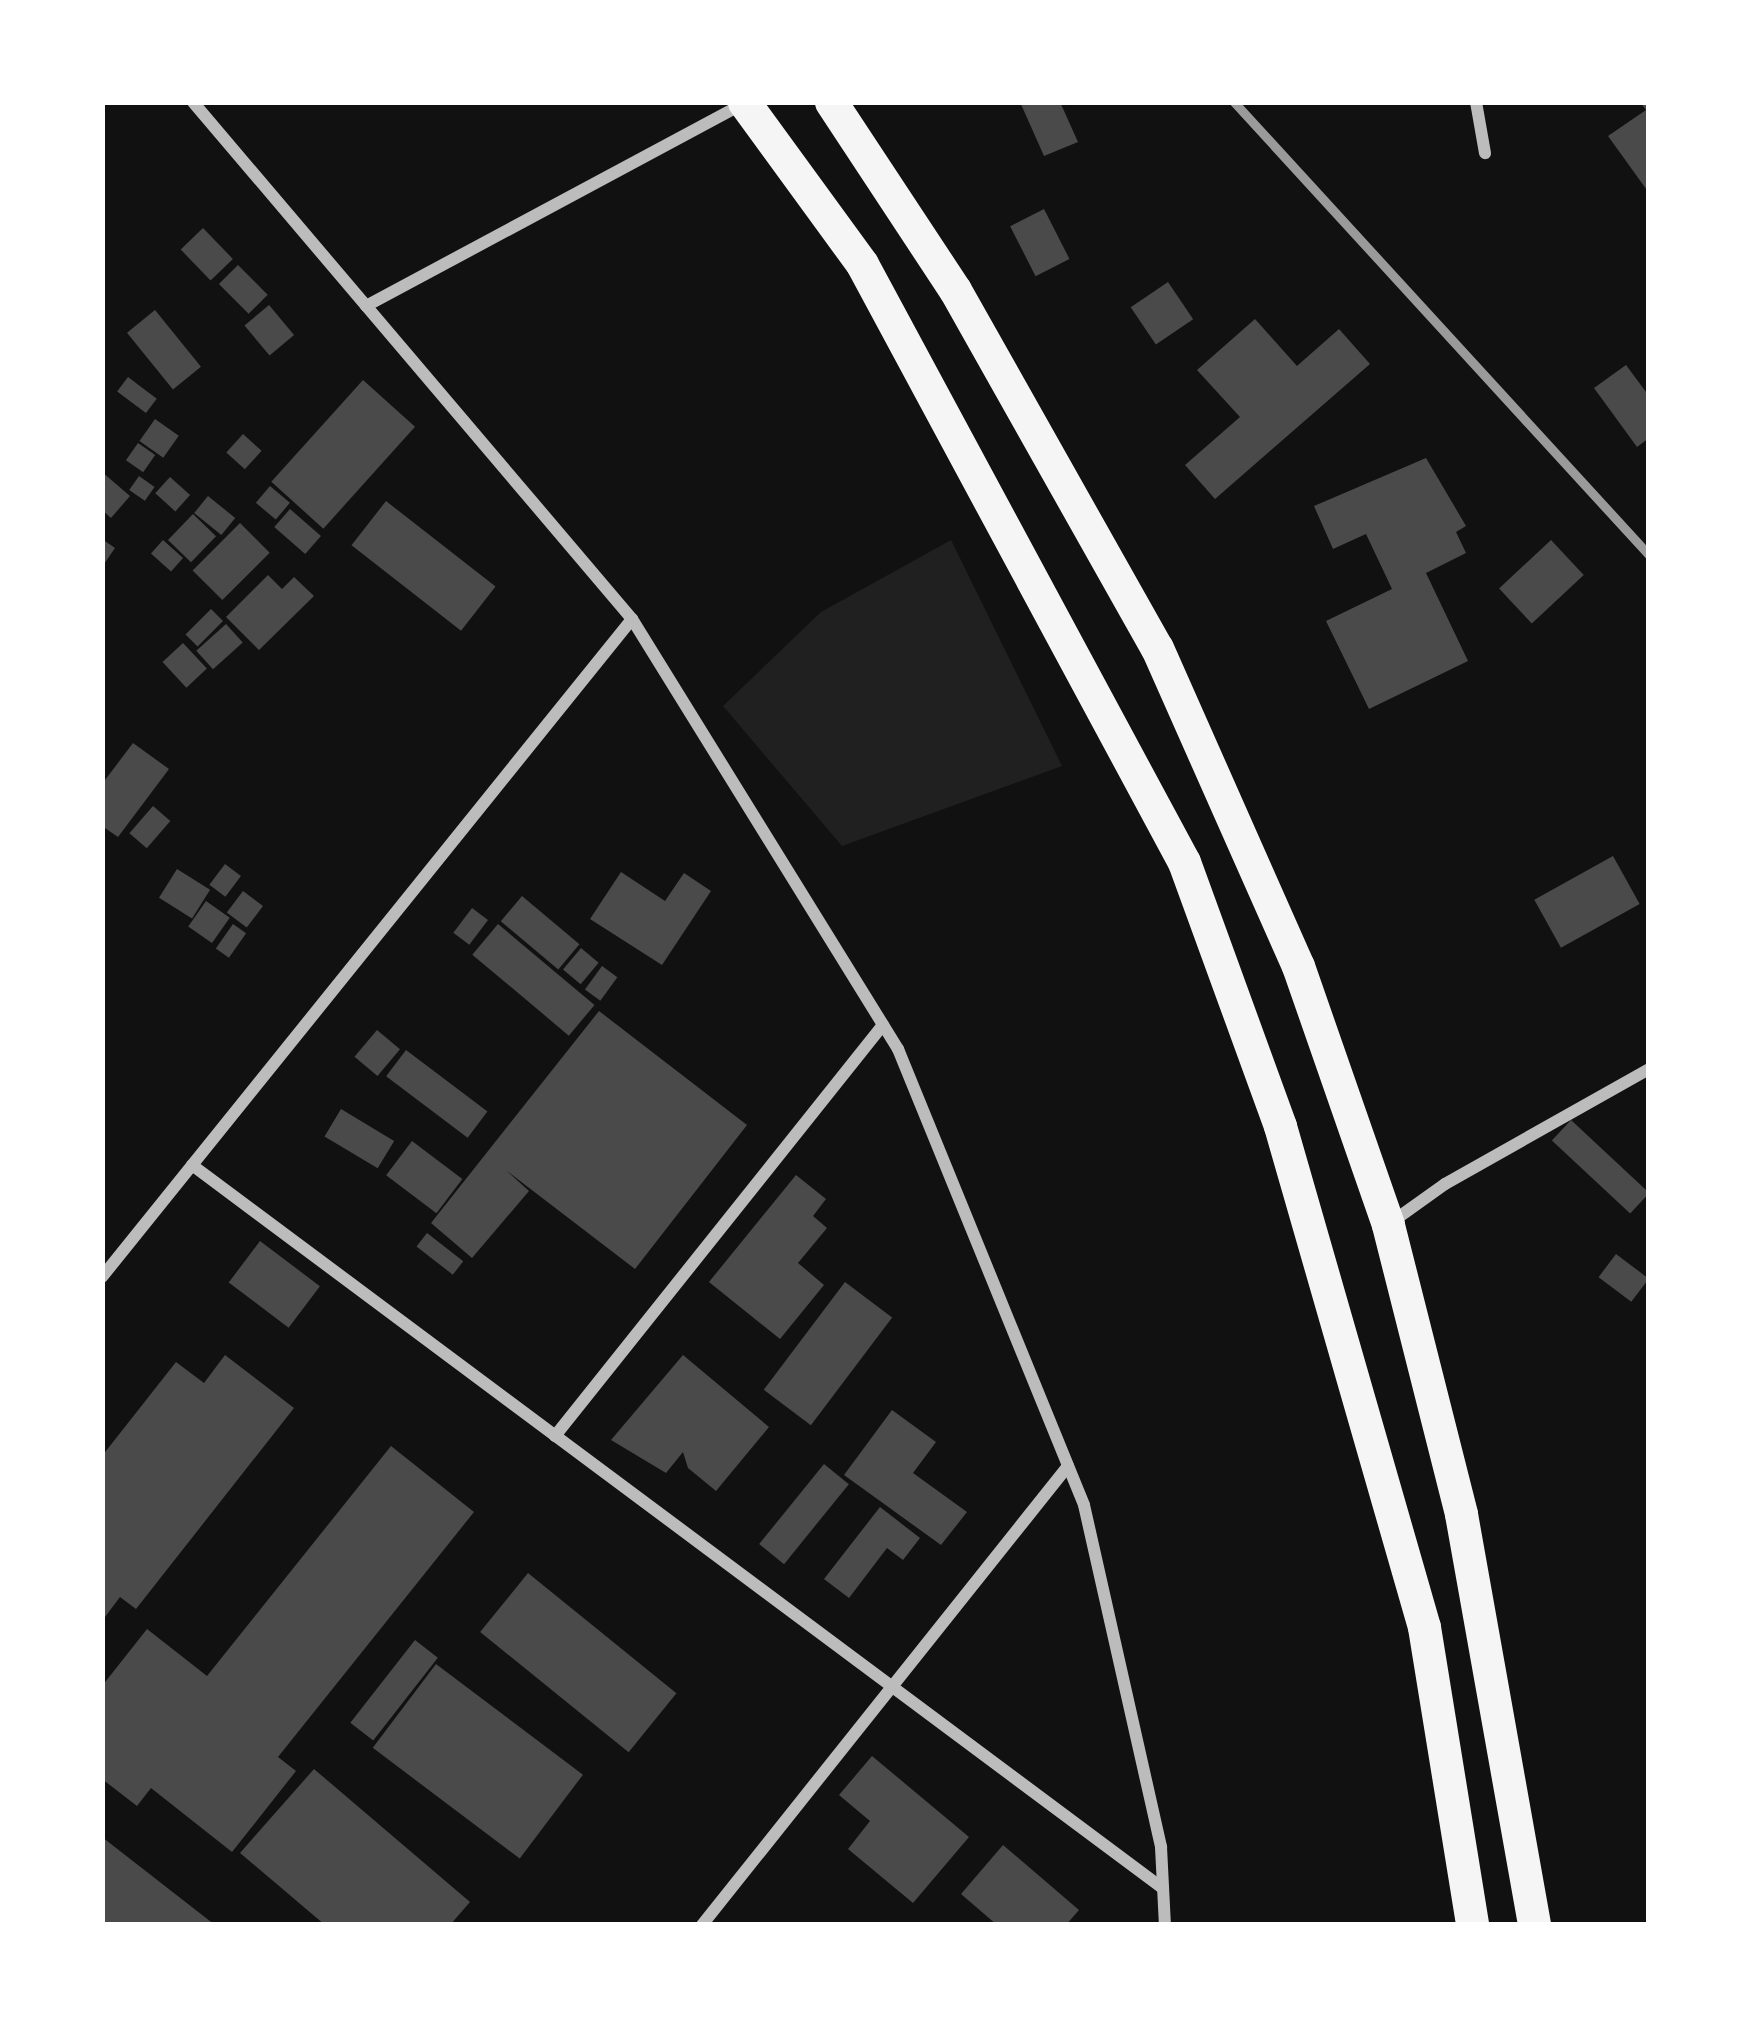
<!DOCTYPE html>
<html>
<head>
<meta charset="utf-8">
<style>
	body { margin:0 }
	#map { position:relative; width:1751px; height:2027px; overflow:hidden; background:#111; font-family:"Varela Round",sans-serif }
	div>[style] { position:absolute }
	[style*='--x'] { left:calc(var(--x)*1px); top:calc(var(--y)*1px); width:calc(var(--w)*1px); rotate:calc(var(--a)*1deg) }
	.green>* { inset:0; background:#202020 }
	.building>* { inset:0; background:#4a4a4a; transform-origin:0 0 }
	.minor>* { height:12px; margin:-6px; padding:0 6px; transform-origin:6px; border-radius:6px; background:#bcbcbc }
	.trunk>* { height:33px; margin:-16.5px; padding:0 16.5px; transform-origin:16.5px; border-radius:16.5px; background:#f5f5f5 }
	.rail>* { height:9px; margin:-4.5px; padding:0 4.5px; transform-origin:4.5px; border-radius:4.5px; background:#9a9a9a }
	span { translate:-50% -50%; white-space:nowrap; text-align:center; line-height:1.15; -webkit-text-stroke:12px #fff; paint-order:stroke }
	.frame { position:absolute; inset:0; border:105px solid #fff; pointer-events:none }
</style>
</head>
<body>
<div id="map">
	<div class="green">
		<i style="clip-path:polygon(951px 540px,1062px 766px,842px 846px,723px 706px,821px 612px)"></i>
	</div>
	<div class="building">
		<i style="clip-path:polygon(1020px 102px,1060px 102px,1078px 142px,1044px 156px)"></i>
		<i style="clip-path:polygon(1640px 102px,1649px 102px,1649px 193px,1608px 136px,1646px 110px)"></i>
		<i style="left:1044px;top:209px;width:56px;height:38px;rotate:63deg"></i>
		<i style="left:203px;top:228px;width:43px;height:31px;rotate:46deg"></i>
		<i style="left:238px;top:265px;width:42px;height:27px;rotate:45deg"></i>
		<i style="left:1168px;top:282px;width:45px;height:45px;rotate:56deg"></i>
		<i style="left:269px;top:305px;width:39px;height:32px;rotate:50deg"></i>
		<i style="left:155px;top:310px;width:73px;height:36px;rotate:51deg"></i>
		<i style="clip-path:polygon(1255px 319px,1297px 366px,1339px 329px,1370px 364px,1215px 499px,1185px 465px,1240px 417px,1197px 370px)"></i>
		<i style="clip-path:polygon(1626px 365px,1649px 396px,1649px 438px,1637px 447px,1594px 388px)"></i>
		<i style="left:128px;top:377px;width:36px;height:18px;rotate:37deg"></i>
		<i style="left:363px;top:380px;width:70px;height:137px;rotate:42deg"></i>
		<i style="left:155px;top:419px;width:29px;height:27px;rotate:35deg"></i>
		<i style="left:243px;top:434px;width:25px;height:25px;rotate:42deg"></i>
		<i style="left:138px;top:443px;width:21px;height:21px;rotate:35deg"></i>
		<i style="clip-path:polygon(1426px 458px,1466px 526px,1456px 532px,1466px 553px,1426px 573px,1468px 661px,1369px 709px,1326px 621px,1392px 589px,1366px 534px,1333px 549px,1314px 506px)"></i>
		<i style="clip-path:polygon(102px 472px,130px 496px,111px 518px,102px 510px)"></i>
		<i style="left:139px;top:476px;width:19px;height:17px;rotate:35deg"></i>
		<i style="left:170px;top:477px;width:27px;height:22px;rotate:42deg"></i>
		<i style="left:270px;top:486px;width:26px;height:22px;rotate:40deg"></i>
		<i style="left:208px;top:496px;width:35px;height:22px;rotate:39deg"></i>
		<i style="left:386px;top:501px;width:139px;height:56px;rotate:38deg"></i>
		<i style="left:290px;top:509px;width:41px;height:24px;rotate:41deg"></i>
		<i style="left:193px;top:514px;width:32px;height:36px;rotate:44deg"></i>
		<i style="left:240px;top:523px;width:42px;height:67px;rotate:45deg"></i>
		<i style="clip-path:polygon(102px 539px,115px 548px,102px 567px)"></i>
		<i style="left:163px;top:540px;width:27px;height:18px;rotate:42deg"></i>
		<i style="left:1551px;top:540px;width:48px;height:71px;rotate:47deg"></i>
		<i style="clip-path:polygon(268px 575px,282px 589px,294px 577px,314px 596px,259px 650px,226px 617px)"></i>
		<i style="left:211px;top:609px;width:17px;height:36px;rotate:45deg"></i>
		<i style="left:226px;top:624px;width:25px;height:40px;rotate:48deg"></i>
		<i style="left:183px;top:643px;width:35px;height:28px;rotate:47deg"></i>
		<i style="clip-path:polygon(133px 743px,169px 769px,118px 837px,102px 826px,102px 784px)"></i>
		<i style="left:153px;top:806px;width:23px;height:36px;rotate:41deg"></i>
		<i style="left:1613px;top:856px;width:55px;height:90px;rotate:61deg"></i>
		<i style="left:225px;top:864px;width:20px;height:26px;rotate:37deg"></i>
		<i style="left:177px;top:869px;width:39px;height:34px;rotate:32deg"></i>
		<i style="clip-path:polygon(621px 872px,665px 901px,684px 873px,711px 891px,662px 965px,590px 919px)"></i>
		<i style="left:243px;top:891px;width:25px;height:27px;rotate:37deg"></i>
		<i style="left:522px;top:896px;width:75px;height:33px;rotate:40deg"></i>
		<i style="left:206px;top:901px;width:29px;height:31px;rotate:35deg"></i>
		<i style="left:472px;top:908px;width:20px;height:31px;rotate:37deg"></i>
		<i style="left:233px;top:924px;width:16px;height:30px;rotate:35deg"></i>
		<i style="left:498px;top:924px;width:126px;height:40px;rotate:40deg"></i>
		<i style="left:581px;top:948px;width:23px;height:28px;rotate:40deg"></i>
		<i style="left:602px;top:966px;width:19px;height:29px;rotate:36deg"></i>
		<i style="clip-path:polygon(599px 1011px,747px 1125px,635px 1269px,507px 1171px,529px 1191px,472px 1258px,431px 1223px)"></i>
		<i style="left:377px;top:1030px;width:30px;height:35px;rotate:40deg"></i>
		<i style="left:406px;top:1050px;width:102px;height:33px;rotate:37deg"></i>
		<i style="left:341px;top:1109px;width:62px;height:32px;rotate:31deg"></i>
		<i style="left:1571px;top:1120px;width:107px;height:28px;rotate:43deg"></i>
		<i style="left:412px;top:1141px;width:63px;height:43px;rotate:37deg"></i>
		<i style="clip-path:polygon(796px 1175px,826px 1199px,813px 1216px,827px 1228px,798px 1263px,824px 1285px,780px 1339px,709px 1282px)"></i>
		<i style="left:427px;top:1233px;width:46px;height:17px;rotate:38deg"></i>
		<i style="left:260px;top:1241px;width:75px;height:52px;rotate:37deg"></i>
		<i style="left:1616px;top:1254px;width:41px;height:29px;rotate:37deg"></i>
		<i style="left:845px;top:1282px;width:59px;height:135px;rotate:37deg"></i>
		<i style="clip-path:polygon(225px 1355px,294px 1408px,136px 1609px,120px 1597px,102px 1621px,102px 1456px,176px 1362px,204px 1383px)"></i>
		<i style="clip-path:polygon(683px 1355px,769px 1427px,716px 1491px,688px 1468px,683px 1452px,666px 1473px,611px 1440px)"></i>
		<i style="clip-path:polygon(892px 1410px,936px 1442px,913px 1473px,967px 1512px,941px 1545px,844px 1475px)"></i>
		<i style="clip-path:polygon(391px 1446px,474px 1512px,278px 1757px,296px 1771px,232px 1852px,151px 1788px,137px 1806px,102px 1779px,102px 1686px,147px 1629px,207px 1676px)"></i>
		<i style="left:824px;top:1464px;width:32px;height:103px;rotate:39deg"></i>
		<i style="clip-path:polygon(880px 1507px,920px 1538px,903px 1560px,887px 1548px,849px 1598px,824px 1579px)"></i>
		<i style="left:528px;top:1573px;width:191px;height:76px;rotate:39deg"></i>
		<i style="left:415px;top:1640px;width:29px;height:105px;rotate:38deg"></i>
		<i style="left:436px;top:1664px;width:184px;height:105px;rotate:37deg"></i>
		<i style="clip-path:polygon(872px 1756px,969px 1837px,913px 1903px,848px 1849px,870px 1821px,839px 1795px)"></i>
		<i style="clip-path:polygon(314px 1769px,470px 1902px,450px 1925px,325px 1925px,240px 1853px)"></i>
		<i style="clip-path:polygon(102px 1837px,215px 1925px,102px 1925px)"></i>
		<i style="clip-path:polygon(1003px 1845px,1079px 1910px,1066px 1925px,997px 1925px,961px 1894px)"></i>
	</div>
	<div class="minor">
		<i style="--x:193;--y:102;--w:678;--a:49.66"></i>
		<i style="--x:632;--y:619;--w:506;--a:58.26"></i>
		<i style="--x:898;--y:1049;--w:492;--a:67.8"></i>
		<i style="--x:1084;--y:1505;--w:351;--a:77.3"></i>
		<i style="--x:1161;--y:1847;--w:78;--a:87.1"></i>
		<i style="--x:1476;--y:102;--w:52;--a:80"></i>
		<i style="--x:366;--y:306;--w:429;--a:-28.2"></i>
		<i style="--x:192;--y:1165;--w:1208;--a:36.69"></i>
		<i style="--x:1389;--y:1224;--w:69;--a:-35.5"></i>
		<i style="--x:1445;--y:1184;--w:234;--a:-29.4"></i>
		<i style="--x:102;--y:1277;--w:845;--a:-51.15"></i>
		<i style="--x:555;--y:1436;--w:526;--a:-51.41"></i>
		<i style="--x:702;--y:1925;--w:587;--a:-51.43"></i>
	</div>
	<div class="trunk">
		<i style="--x:744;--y:102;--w:200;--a:53.9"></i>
		<i style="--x:862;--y:264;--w:679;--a:61.7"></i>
		<i style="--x:1184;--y:862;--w:281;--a:70"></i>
		<i style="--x:1280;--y:1126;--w:521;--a:73.96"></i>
		<i style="--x:1424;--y:1627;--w:302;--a:80.8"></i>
		<i style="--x:831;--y:102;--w:225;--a:56.6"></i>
		<i style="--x:955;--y:290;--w:411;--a:60.6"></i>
		<i style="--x:1157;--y:648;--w:348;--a:66.1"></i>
		<i style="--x:1298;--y:966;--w:274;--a:70.8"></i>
		<i style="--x:1388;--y:1225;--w:298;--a:75.8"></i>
		<i style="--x:1461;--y:1514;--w:417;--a:79.9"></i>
	</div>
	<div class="rail">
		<i style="--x:1234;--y:102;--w:614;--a:47.51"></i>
	</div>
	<div class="frame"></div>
</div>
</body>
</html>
